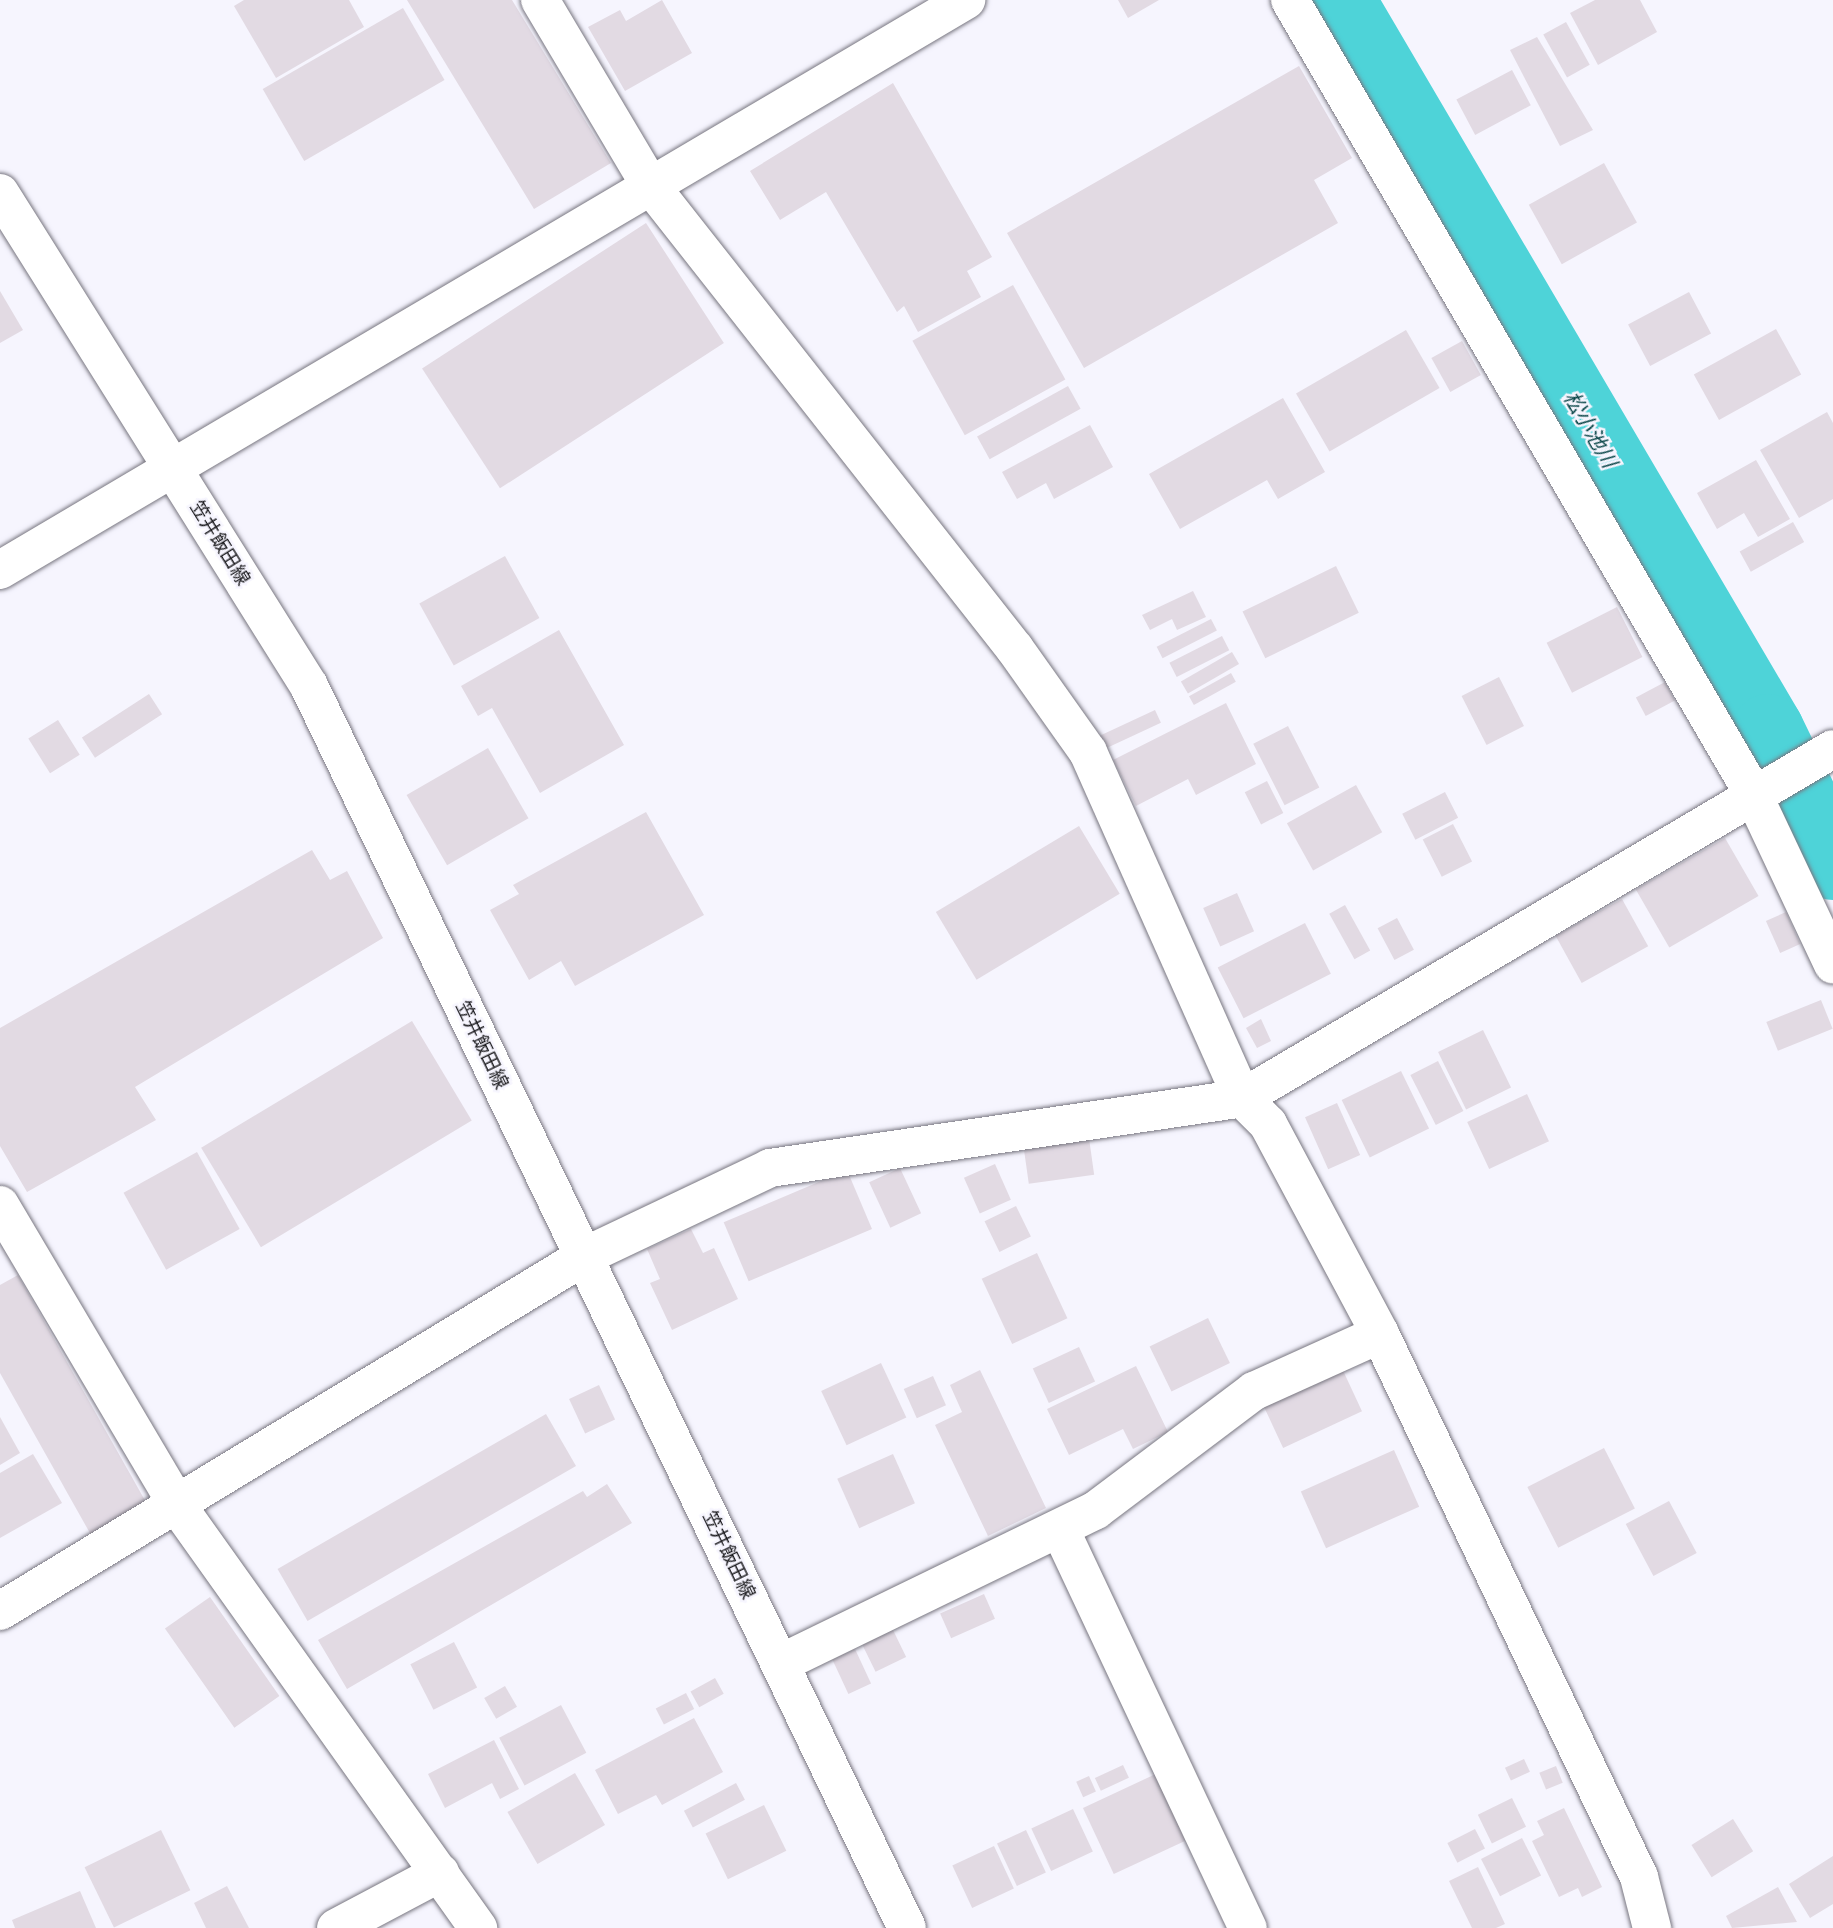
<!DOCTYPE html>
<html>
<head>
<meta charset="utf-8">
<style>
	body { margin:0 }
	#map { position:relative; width:1833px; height:1928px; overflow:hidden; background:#f6f5fe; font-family:Quicksand,"Noto Sans JP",sans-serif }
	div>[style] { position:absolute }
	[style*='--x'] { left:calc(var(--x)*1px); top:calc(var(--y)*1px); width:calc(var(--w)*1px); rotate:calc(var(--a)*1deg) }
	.river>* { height:72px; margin:-36px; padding:0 36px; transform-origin:36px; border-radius:36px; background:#4ed3d8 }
	.building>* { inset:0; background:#e2dae3; transform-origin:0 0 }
	.roads { filter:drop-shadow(0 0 2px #787680) drop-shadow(0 0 2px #787680) }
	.minor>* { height:38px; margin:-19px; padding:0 19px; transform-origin:19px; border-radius:19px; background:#fff }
	.tertiary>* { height:38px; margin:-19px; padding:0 19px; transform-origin:19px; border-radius:19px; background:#fff }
	.secondary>* { height:38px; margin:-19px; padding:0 19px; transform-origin:19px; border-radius:19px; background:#fff }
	span { translate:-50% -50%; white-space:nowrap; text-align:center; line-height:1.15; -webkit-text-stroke:5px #f6f5fe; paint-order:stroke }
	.street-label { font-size:19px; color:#1a1a1d }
	.water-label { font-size:21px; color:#094648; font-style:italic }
</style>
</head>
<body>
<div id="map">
	<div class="river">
		<i style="--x:1339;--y:0;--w:847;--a:59.56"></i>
		<i style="--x:1768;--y:730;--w:149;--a:64.1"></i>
	</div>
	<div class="building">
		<i style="clip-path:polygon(244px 0,349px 0,364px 27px,276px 78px,234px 6px)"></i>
		<i style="clip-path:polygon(407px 0,512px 0,611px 163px,534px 209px)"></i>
		<i style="clip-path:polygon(662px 0,692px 53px,625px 91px,588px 27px,620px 10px,626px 21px)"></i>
		<i style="clip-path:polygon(1118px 0,1159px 0,1128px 18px)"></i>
		<i style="clip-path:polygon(1595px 0,1640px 0,1657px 32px,1598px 65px,1570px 13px)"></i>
		<i style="left:403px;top:8px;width:83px;height:162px;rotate:60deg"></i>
		<i style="left:1566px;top:22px;width:49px;height:26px;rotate:61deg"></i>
		<i style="clip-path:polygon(1537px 37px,1593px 130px,1560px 146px,1510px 50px)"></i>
		<i style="clip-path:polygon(1299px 66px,1352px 158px,1314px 180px,1338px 223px,1084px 368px,1007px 233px)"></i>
		<i style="left:1512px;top:70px;width:40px;height:63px;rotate:62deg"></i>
		<i style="clip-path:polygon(893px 83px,992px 257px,967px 271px,981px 297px,918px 332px,904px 306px,897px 312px,826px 192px,780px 220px,750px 171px)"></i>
		<i style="left:1604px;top:163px;width:68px;height:86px;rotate:61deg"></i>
		<i style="left:646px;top:223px;width:143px;height:267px;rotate:57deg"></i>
		<i style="left:1013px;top:285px;width:108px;height:115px;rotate:61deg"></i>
		<i style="clip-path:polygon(0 291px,23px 330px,0 343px)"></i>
		<i style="left:1689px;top:292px;width:47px;height:69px;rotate:62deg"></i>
		<i style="left:1776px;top:329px;width:52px;height:94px;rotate:61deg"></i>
		<i style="left:1406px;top:330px;width:67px;height:127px;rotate:60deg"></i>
		<i style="left:1462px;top:341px;width:39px;height:35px;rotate:61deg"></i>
		<i style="left:1068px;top:386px;width:26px;height:104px;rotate:61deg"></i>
		<i style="clip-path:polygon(1283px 398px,1325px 472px,1278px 499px,1267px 480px,1180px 529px,1149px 474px)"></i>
		<i style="clip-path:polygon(1827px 412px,1833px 423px,1833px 499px,1799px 518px,1760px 450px)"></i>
		<i style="clip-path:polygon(1090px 425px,1113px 467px,1054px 499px,1046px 483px,1017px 499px,1002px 472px)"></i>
		<i style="clip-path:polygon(1756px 460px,1790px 519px,1758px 537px,1744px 513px,1717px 529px,1697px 493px)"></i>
		<i style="left:1793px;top:522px;width:23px;height:61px;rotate:61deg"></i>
		<i style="left:505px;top:556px;width:71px;height:98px;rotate:61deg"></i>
		<i style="left:1336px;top:566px;width:52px;height:104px;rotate:64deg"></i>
		<i style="clip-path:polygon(1193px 591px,1206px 617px,1177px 630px,1172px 619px,1150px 630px,1142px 615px)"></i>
		<i style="left:1617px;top:607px;width:56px;height:79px;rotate:63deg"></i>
		<i style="left:1211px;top:619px;width:13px;height:61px;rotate:63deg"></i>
		<i style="clip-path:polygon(559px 630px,624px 745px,540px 793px,492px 708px,478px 716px,461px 686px)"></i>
		<i style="left:1222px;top:636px;width:16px;height:59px;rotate:63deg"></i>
		<i style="left:1232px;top:652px;width:14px;height:59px;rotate:60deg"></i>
		<i style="left:1231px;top:673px;width:10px;height:48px;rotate:61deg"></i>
		<i style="left:1499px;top:677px;width:55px;height:42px;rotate:63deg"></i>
		<i style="left:1665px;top:682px;width:21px;height:33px;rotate:62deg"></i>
		<i style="left:149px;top:694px;width:24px;height:80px;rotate:57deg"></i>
		<i style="clip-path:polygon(1226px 703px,1256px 764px,1196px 795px,1188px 779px,1136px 806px,1113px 760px)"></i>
		<i style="left:1155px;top:710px;width:14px;height:61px;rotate:65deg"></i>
		<i style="left:58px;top:720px;width:41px;height:35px;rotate:58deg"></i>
		<i style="left:1288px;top:726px;width:69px;height:39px;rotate:63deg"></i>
		<i style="left:488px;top:748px;width:81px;height:94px;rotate:60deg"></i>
		<i style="left:1267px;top:781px;width:36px;height:25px;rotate:63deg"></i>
		<i style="left:1356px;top:785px;width:54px;height:79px;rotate:61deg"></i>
		<i style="left:1445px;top:792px;width:29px;height:48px;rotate:63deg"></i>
		<i style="clip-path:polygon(646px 812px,704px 915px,575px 986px,561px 961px,529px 980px,490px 910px,519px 894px,513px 885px)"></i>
		<i style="left:1453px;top:824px;width:42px;height:34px;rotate:63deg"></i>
		<i style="left:1079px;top:826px;width:79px;height:167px;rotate:59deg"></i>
		<i style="left:1725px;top:838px;width:67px;height:103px;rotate:60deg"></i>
		<i style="clip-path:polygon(312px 850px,330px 880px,347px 871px,383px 938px,135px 1087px,156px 1120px,27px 1192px,0 1146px,0 1028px)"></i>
		<i style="left:1237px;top:893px;width:42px;height:37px;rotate:66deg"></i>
		<i style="left:1622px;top:899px;width:54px;height:76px;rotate:61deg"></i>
		<i style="left:1345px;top:905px;width:52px;height:18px;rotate:61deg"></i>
		<i style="left:1786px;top:912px;width:35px;height:22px;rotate:66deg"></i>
		<i style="left:1397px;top:918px;width:36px;height:22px;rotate:62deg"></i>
		<i style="left:1305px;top:923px;width:57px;height:98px;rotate:63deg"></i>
		<i style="left:1821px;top:1000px;width:31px;height:59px;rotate:68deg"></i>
		<i style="clip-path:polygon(1261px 1019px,1271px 1041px,1257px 1048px,1246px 1028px)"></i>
		<i style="left:412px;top:1021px;width:116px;height:246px;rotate:59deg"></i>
		<i style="left:1483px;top:1030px;width:64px;height:50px;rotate:64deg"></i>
		<i style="left:1438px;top:1061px;width:56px;height:31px;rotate:63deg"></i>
		<i style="left:1401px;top:1071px;width:64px;height:66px;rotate:64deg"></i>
		<i style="left:1527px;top:1094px;width:52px;height:66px;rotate:65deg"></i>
		<i style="left:1337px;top:1103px;width:57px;height:35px;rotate:66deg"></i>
		<i style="left:1089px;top:1138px;width:37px;height:66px;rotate:82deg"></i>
		<i style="left:197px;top:1152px;width:88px;height:84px;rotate:61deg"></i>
		<i style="left:995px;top:1164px;width:39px;height:34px;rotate:66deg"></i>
		<i style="left:900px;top:1168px;width:50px;height:34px;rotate:65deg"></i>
		<i style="left:847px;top:1170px;width:64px;height:134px;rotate:67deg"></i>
		<i style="left:1016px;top:1206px;width:34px;height:35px;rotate:64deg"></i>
		<i style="clip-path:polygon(691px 1229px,703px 1253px,714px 1248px,738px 1299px,672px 1330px,650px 1283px,660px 1279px,647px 1249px)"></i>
		<i style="left:1037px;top:1253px;width:72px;height:61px;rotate:65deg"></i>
		<i style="clip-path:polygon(18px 1275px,147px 1504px,91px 1535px,0 1373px,0 1285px)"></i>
		<i style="left:1208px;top:1318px;width:50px;height:65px;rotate:64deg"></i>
		<i style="left:1079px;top:1347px;width:38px;height:51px;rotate:65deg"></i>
		<i style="left:881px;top:1363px;width:60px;height:66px;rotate:65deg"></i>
		<i style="left:1340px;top:1364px;width:52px;height:87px;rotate:65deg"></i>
		<i style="clip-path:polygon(1136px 1366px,1168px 1432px,1133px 1449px,1123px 1429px,1069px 1455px,1047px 1409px)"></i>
		<i style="clip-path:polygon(980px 1370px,1046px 1508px,988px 1536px,935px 1425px,962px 1412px,950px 1385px)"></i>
		<i style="left:933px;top:1376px;width:32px;height:32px;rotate:66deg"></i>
		<i style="left:599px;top:1385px;width:38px;height:33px;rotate:65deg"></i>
		<i style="left:546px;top:1414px;width:60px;height:310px;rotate:60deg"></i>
		<i style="clip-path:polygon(0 1417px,20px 1453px,0 1465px)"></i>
		<i style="left:1604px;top:1448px;width:68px;height:86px;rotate:63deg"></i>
		<i style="left:1394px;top:1450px;width:62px;height:102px;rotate:66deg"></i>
		<i style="clip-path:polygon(33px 1454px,62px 1503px,0 1538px,0 1473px)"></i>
		<i style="left:893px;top:1454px;width:54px;height:61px;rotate:66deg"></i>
		<i style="clip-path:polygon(607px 1484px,632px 1523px,347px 1689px,318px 1640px,583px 1491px,587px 1497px)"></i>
		<i style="left:1669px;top:1501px;width:59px;height:49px;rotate:62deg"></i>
		<i style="left:984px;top:1594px;width:27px;height:48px;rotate:66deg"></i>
		<i style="left:210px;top:1597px;width:121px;height:55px;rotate:55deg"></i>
		<i style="left:893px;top:1630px;width:30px;height:34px;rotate:64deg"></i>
		<i style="left:454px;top:1642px;width:51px;height:49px;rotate:63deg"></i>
		<i style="left:855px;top:1649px;width:38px;height:25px;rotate:65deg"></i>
		<i style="left:715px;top:1678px;width:18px;height:28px;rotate:61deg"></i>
		<i style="left:505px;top:1686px;width:24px;height:24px;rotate:60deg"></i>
		<i style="left:686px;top:1693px;width:18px;height:34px;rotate:63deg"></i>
		<i style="left:561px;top:1705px;width:54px;height:70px;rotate:62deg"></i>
		<i style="clip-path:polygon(694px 1718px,723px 1772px,662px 1805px,656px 1795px,618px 1814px,595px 1770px)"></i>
		<i style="clip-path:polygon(494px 1740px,519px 1789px,500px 1799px,492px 1783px,445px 1808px,428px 1774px)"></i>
		<i style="left:1524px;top:1759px;width:14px;height:21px;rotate:65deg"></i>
		<i style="left:1123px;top:1765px;width:14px;height:31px;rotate:65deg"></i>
		<i style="left:1556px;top:1766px;width:18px;height:18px;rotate:68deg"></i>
		<i style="left:1160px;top:1772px;width:73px;height:85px;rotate:65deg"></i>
		<i style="left:575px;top:1773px;width:60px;height:78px;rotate:60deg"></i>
		<i style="left:1089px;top:1776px;width:17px;height:14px;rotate:66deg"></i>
		<i style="left:736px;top:1783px;width:19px;height:59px;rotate:62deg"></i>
		<i style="left:1512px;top:1798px;width:32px;height:38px;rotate:64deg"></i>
		<i style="left:764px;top:1805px;width:51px;height:65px;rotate:64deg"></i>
		<i style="clip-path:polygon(1564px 1808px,1602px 1887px,1582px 1897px,1578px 1888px,1559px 1897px,1532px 1841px,1544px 1835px,1537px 1821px)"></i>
		<i style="left:1073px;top:1809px;width:47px;height:46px;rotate:65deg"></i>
		<i style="left:1733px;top:1819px;width:38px;height:49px;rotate:58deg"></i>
		<i style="left:1475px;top:1829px;width:22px;height:31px;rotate:63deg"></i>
		<i style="left:161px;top:1830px;width:67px;height:85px;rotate:64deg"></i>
		<i style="left:1026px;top:1830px;width:47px;height:32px;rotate:65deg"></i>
		<i style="left:1522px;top:1838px;width:42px;height:46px;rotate:63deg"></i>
		<i style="left:994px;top:1846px;width:47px;height:46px;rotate:65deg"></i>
		<i style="clip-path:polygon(1833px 1856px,1833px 1904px,1810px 1918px,1789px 1884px)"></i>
		<i style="clip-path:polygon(1478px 1867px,1505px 1924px,1496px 1928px,1472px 1928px,1449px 1881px)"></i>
		<i style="clip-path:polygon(227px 1886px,249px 1928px,206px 1928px,194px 1903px)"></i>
		<i style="clip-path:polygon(1778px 1887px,1797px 1922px,1732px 1928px,1726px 1916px)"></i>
		<i style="clip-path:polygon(80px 1891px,96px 1928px,15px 1928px,12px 1920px)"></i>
	</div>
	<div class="roads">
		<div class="minor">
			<i style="--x:540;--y:0;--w:215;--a:59.3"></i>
			<i style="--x:650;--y:185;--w:590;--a:51.81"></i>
			<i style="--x:1015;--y:649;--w:126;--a:54.7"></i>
			<i style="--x:1088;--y:752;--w:379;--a:66"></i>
			<i style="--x:1242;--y:1098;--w:37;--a:45"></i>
			<i style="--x:1268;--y:1124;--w:238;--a:61.9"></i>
			<i style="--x:1380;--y:1334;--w:602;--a:64.5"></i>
			<i style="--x:1639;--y:1877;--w:53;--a:75.7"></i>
			<i style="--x:1290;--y:0;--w:912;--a:59.73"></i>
			<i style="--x:1750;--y:788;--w:195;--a:64.8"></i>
			<i style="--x:0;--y:1205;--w:352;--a:59.4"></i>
			<i style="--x:179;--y:1508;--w:516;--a:54.55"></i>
			<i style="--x:1060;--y:1529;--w:441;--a:64.8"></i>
			<i style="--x:0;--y:1611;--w:684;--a:-31.25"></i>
			<i style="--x:585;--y:1256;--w:205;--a:-25.4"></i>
			<i style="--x:770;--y:1168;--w:477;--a:-8.4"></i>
			<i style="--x:1242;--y:1098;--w:686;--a:-30.56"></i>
			<i style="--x:781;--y:1663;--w:350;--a:-25.9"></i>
			<i style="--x:1096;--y:1510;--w:198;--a:-37"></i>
			<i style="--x:1254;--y:1391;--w:138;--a:-24.3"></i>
			<i style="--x:336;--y:1928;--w:118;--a:-27.9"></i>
		</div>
		<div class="tertiary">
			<i style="--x:0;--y:570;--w:1122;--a:-30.54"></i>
		</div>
		<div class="secondary">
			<i style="--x:0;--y:193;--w:582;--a:57.92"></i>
			<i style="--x:309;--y:686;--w:1378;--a:64.29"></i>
		</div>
	</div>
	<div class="street-label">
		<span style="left:220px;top:543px;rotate:58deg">笠井飯田線</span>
		<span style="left:482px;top:1045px;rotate:64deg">笠井飯田線</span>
		<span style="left:729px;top:1555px;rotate:64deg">笠井飯田線</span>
	</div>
	<div class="water-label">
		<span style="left:1591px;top:429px;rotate:60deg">松小池川</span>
	</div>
</div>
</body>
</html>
